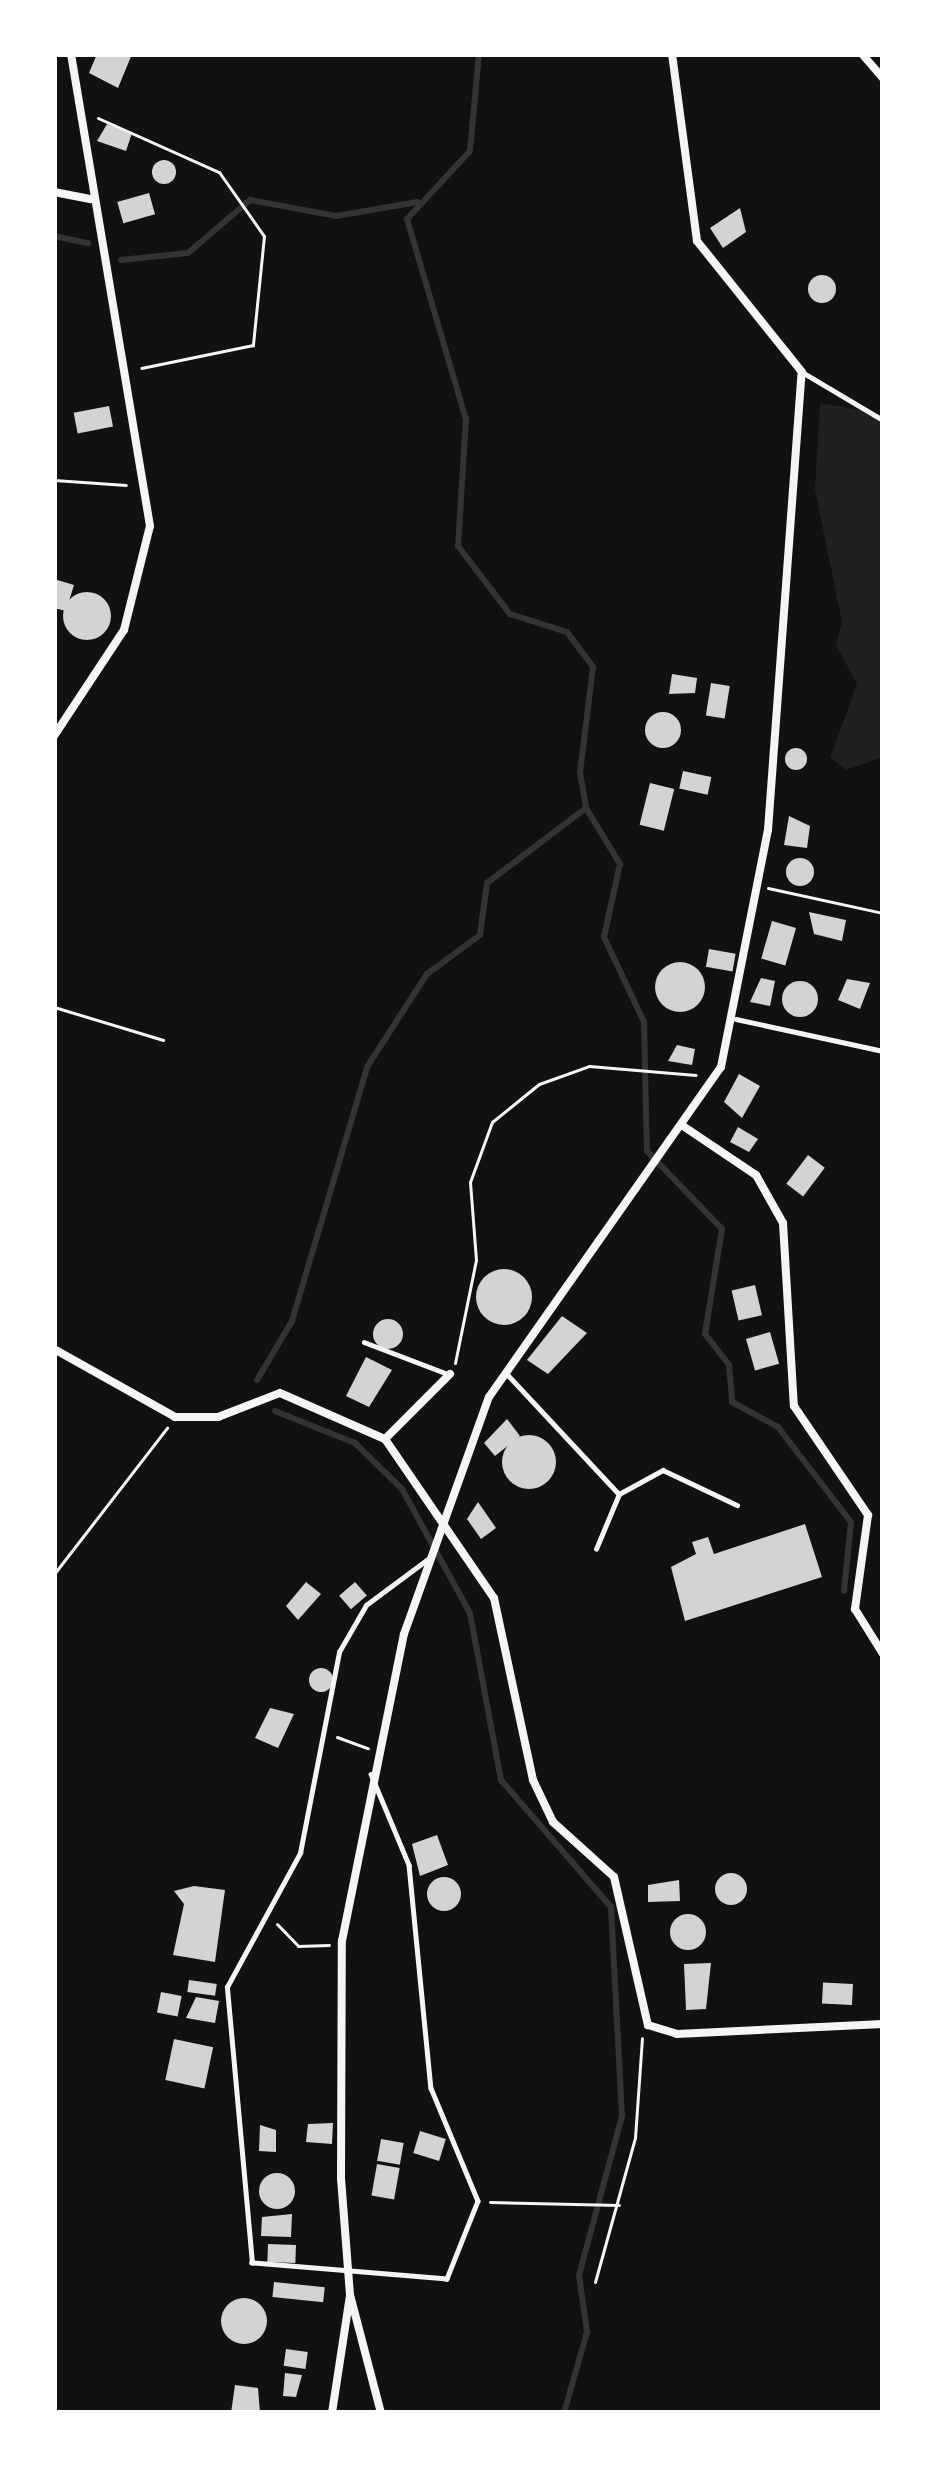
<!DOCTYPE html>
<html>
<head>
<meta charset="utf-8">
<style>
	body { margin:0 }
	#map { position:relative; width:937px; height:2467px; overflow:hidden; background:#111; font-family:Commissioner,sans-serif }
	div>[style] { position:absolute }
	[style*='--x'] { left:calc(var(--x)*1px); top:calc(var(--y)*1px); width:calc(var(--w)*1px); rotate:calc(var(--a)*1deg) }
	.green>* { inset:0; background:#202020 }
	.stream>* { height:6px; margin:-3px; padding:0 3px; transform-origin:3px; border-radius:3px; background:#333 }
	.building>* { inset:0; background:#d3d3d3; transform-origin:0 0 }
	.round { border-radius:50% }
	.path>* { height:3px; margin:-1.5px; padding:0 1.5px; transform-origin:1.5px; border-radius:1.5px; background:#f5f5f5 }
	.service>* { height:4.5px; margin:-2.25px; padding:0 2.25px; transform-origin:2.25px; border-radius:2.25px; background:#f5f5f5 }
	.minor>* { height:8px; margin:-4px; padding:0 4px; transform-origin:4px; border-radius:4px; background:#f5f5f5 }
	span { translate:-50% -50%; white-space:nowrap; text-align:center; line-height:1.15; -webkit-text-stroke:10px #fff; paint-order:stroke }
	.frame { position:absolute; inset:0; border:57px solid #fff; pointer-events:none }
</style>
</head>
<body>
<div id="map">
	<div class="green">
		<i style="clip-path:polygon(820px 403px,883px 414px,883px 757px,846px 770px,830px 758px,857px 684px,836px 645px,842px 622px,815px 490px)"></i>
	</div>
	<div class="stream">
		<i style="--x:479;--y:54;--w:97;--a:95.3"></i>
		<i style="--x:470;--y:151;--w:93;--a:132.8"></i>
		<i style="--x:407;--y:219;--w:209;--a:73.6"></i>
		<i style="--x:466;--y:419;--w:127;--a:93.6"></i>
		<i style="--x:458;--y:546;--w:86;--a:52.6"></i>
		<i style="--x:510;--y:614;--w:60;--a:17.5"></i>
		<i style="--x:567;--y:632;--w:44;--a:53.4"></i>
		<i style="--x:593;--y:667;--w:107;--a:97"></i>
		<i style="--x:580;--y:773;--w:36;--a:80"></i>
		<i style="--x:586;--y:808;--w:66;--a:58.7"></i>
		<i style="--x:620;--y:864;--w:75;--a:102.4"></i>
		<i style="--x:604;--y:937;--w:94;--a:64.8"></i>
		<i style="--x:644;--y:1022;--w:129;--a:88.7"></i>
		<i style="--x:647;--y:1151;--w:108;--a:46.1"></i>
		<i style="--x:722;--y:1229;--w:106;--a:99.2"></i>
		<i style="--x:705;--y:1334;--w:39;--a:52"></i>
		<i style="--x:729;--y:1365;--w:37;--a:85"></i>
		<i style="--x:732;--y:1402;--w:52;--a:28.5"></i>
		<i style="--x:778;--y:1427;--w:120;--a:52.5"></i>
		<i style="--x:851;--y:1522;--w:69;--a:95.8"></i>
		<i style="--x:54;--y:236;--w:35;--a:12"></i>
		<i style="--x:121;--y:260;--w:67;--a:-6"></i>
		<i style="--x:188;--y:253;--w:82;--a:-40.5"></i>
		<i style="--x:250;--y:200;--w:87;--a:10.5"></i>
		<i style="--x:336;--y:216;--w:83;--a:-9.7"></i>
		<i style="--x:257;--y:1380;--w:69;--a:-59.3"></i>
		<i style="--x:292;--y:1321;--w:265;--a:-73.5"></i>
		<i style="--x:367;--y:1067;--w:111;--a:-57.2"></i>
		<i style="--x:427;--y:974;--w:66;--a:-36.3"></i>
		<i style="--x:480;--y:935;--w:52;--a:-82.3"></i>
		<i style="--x:487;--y:883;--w:124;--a:-37.1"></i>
		<i style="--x:275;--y:1411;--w:86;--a:21.8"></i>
		<i style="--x:355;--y:1443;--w:66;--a:44.4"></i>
		<i style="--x:402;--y:1489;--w:141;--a:61.3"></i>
		<i style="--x:470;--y:1613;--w:170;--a:79.5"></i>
		<i style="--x:501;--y:1780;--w:168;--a:49.1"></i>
		<i style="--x:611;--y:1907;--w:209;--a:87"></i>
		<i style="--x:622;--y:2116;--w:165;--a:105.1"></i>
		<i style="--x:579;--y:2275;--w:58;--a:82"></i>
		<i style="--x:587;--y:2332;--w:84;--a:105.9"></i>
	</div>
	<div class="building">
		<i style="clip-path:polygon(97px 54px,132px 54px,118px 88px,89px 73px)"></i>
		<i style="clip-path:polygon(107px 124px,132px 133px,126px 151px,97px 141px)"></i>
		<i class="round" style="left:152px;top:160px;width:24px;height:24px"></i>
		<i style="left:149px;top:193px;width:22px;height:33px;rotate:74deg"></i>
		<i style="clip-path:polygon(740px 208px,746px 232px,723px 248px,710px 228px)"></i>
		<i class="round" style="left:808px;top:275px;width:28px;height:28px"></i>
		<i style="left:109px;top:406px;width:21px;height:36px;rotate:79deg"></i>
		<i style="clip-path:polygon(54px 579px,74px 585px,66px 611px,54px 608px)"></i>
		<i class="round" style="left:63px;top:592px;width:48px;height:48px"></i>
		<i style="clip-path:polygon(672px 674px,697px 678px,695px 693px,669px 694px)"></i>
		<i style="left:711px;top:683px;width:19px;height:33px;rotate:9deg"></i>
		<i class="round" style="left:645px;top:712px;width:36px;height:36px"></i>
		<i class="round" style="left:785px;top:748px;width:22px;height:22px"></i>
		<i style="left:683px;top:771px;width:29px;height:18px;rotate:12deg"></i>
		<i style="left:650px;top:783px;width:25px;height:43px;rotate:14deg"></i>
		<i style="clip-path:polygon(789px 816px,810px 826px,807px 848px,784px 845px)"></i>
		<i class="round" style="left:786px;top:858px;width:28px;height:28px"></i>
		<i style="clip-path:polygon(809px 912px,846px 920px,842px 941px,814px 934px)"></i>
		<i style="left:772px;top:921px;width:25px;height:39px;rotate:16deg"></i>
		<i style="left:709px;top:949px;width:27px;height:18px;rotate:10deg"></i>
		<i class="round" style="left:655px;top:962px;width:50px;height:50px"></i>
		<i style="clip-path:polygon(761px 978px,775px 981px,770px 1006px,750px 1002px)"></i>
		<i style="clip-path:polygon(847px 979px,870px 983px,860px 1009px,838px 1000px)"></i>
		<i class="round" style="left:782px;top:981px;width:36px;height:36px"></i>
		<i style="clip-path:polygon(677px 1045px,695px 1049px,692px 1065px,668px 1061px)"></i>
		<i style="clip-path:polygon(739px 1074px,760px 1086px,742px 1118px,724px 1102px)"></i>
		<i style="clip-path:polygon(738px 1127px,758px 1139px,749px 1152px,730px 1142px)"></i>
		<i style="left:808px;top:1155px;width:21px;height:36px;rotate:37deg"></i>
		<i class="round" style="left:476px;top:1269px;width:56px;height:56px"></i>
		<i style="left:755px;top:1285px;width:31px;height:24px;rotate:77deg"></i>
		<i style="clip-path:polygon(562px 1316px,587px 1333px,548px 1374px,527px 1360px)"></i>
		<i class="round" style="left:373px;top:1319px;width:30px;height:30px"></i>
		<i style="left:770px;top:1332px;width:33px;height:25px;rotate:74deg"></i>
		<i style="clip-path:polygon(366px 1357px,392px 1370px,369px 1407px,346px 1396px)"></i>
		<i style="clip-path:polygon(507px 1419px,520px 1436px,495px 1456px,484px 1443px)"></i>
		<i class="round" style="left:502px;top:1435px;width:54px;height:54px"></i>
		<i style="clip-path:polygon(478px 1502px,496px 1528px,481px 1539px,467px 1519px)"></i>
		<i style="clip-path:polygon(805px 1524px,822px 1577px,685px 1621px,671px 1567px,696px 1554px,692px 1542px,708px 1537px,714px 1554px)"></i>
		<i style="clip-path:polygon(306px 1582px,321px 1594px,298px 1620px,286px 1606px)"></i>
		<i style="left:355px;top:1582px;width:18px;height:21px;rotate:49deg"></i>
		<i class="round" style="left:309px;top:1668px;width:24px;height:24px"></i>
		<i style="clip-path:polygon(270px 1708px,294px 1714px,278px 1748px,255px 1738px)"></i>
		<i style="clip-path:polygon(437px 1835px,448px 1865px,420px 1876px,412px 1844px)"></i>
		<i class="round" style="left:715px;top:1873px;width:32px;height:32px"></i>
		<i class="round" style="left:427px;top:1877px;width:34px;height:34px"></i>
		<i style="clip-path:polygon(679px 1880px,680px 1901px,648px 1902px,648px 1885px)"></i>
		<i style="clip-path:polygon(194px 1886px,225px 1890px,215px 1962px,173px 1955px,184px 1904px,174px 1891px)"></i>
		<i class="round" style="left:670px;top:1914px;width:36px;height:36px"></i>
		<i style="clip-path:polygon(711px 1963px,706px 2009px,686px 2010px,684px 1964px)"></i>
		<i style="left:189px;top:1980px;width:28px;height:12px;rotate:8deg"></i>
		<i style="left:853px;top:1984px;width:21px;height:30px;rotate:93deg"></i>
		<i style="left:161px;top:1992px;width:21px;height:21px;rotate:11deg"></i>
		<i style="clip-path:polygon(196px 1997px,219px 2001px,215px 2023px,186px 2018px)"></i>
		<i style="left:174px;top:2039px;width:40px;height:42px;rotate:12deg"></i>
		<i style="clip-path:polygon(333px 2123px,332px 2144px,306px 2142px,308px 2124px)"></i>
		<i style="clip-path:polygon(260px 2125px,276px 2130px,276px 2152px,259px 2151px)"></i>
		<i style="left:420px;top:2131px;width:27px;height:23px;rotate:17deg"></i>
		<i style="left:381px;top:2139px;width:23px;height:22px;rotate:10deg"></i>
		<i style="left:377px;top:2164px;width:23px;height:32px;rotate:10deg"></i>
		<i class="round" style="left:259px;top:2173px;width:36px;height:36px"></i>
		<i style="clip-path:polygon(292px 2214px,291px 2237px,261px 2236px,262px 2217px)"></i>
		<i style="left:268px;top:2244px;width:28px;height:18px;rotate:2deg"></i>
		<i style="left:274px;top:2282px;width:51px;height:15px;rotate:6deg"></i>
		<i class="round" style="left:221px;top:2298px;width:46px;height:46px"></i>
		<i style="left:286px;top:2349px;width:22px;height:17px;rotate:8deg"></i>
		<i style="clip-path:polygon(285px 2373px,302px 2375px,296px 2397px,283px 2396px)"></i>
		<i style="clip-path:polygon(235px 2385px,258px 2388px,260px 2413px,231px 2413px)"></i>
	</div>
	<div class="path">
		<i style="--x:98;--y:118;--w:133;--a:24.1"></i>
		<i style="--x:219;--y:172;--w:78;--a:54.9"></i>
		<i style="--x:264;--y:236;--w:110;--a:95.8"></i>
		<i style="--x:253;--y:345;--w:114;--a:168.4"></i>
		<i style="--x:54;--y:480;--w:72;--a:4"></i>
		<i style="--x:768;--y:888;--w:118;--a:12.3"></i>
		<i style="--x:54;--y:1007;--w:114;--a:16.8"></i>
		<i style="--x:455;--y:1363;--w:105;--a:-78.5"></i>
		<i style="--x:476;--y:1260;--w:78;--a:-94.4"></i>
		<i style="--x:470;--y:1182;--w:64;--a:-69.9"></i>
		<i style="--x:492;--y:1122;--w:60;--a:-39"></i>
		<i style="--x:539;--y:1084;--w:53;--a:-19.8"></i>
		<i style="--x:589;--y:1066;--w:107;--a:4.8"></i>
		<i style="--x:54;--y:1574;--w:185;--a:-52.3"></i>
		<i style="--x:337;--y:1737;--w:33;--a:20"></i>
		<i style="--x:277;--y:1924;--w:30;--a:46"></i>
		<i style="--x:298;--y:1946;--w:31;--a:-2"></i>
		<i style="--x:490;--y:2202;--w:129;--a:1.3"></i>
		<i style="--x:595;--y:2282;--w:149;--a:-74.5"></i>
		<i style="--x:635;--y:2138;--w:100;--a:-86"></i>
	</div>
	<div class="service">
		<i style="--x:802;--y:372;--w:94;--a:30.7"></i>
		<i style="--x:736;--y:1019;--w:150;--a:12.3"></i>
		<i style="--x:364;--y:1342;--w:90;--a:20.9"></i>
		<i style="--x:508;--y:1375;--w:163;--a:47"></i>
		<i style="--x:619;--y:1494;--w:50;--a:-28.6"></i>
		<i style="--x:663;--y:1470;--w:82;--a:25.3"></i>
		<i style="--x:596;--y:1549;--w:60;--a:-67.3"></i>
		<i style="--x:371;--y:1774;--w:99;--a:67.3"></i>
		<i style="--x:409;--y:1865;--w:224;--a:84.4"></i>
		<i style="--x:431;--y:2088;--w:122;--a:67.4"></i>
		<i style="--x:478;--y:2201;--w:84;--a:111.7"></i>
		<i style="--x:447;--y:2279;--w:196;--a:-175.3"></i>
		<i style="--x:252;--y:2263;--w:277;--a:-95.2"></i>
		<i style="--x:227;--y:1987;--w:153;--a:-61.4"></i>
		<i style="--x:300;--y:1853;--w:205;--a:-79"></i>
		<i style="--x:339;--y:1652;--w:54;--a:-60.1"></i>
		<i style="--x:366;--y:1605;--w:77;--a:-36.6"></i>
	</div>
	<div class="minor">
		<i style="--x:862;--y:54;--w:32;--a:49"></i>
		<i style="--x:54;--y:192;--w:38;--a:11"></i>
		<i style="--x:54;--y:736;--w:127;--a:-56.6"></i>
		<i style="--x:124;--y:630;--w:107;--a:-76"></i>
		<i style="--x:150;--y:526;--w:479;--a:-99.5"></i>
		<i style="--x:683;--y:1126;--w:88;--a:33.9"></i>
		<i style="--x:756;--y:1175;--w:55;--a:60.6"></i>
		<i style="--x:783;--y:1223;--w:183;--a:86.6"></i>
		<i style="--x:794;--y:1406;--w:132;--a:55.8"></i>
		<i style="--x:868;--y:1515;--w:95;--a:97.9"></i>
		<i style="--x:855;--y:1609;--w:53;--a:58.1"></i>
		<i style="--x:54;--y:1349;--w:139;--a:29.3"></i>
		<i style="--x:175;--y:1417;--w:43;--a:0"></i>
		<i style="--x:218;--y:1417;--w:66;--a:-21.2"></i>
		<i style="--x:280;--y:1393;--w:115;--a:23.7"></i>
		<i style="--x:385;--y:1439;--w:193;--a:55.6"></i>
		<i style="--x:494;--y:1598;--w:186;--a:77.9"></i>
		<i style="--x:533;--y:1780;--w:47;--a:64.5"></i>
		<i style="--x:553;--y:1822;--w:82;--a:42"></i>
		<i style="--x:614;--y:1877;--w:152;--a:77.1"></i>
		<i style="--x:648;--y:2025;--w:30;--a:17"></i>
		<i style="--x:677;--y:2034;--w:206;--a:-2.8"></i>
		<i style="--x:385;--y:1439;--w:92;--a:-45"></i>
		<i style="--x:332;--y:2413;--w:118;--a:-81.3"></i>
		<i style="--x:381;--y:2413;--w:122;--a:-104.7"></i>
		<i style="--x:350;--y:2295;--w:116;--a:-94.4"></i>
		<i style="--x:341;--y:2179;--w:238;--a:-89.8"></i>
		<i style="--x:342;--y:1941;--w:313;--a:-78.6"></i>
		<i style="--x:404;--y:1634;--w:252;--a:-70.3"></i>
		<i style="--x:489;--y:1397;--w:403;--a:-54.9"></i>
		<i style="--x:721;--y:1067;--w:242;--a:-78.8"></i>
		<i style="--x:768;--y:830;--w:459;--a:-85.8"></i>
		<i style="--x:802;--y:372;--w:168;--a:-128.7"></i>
		<i style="--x:697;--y:241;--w:189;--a:-97.6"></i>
	</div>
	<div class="frame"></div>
</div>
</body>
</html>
